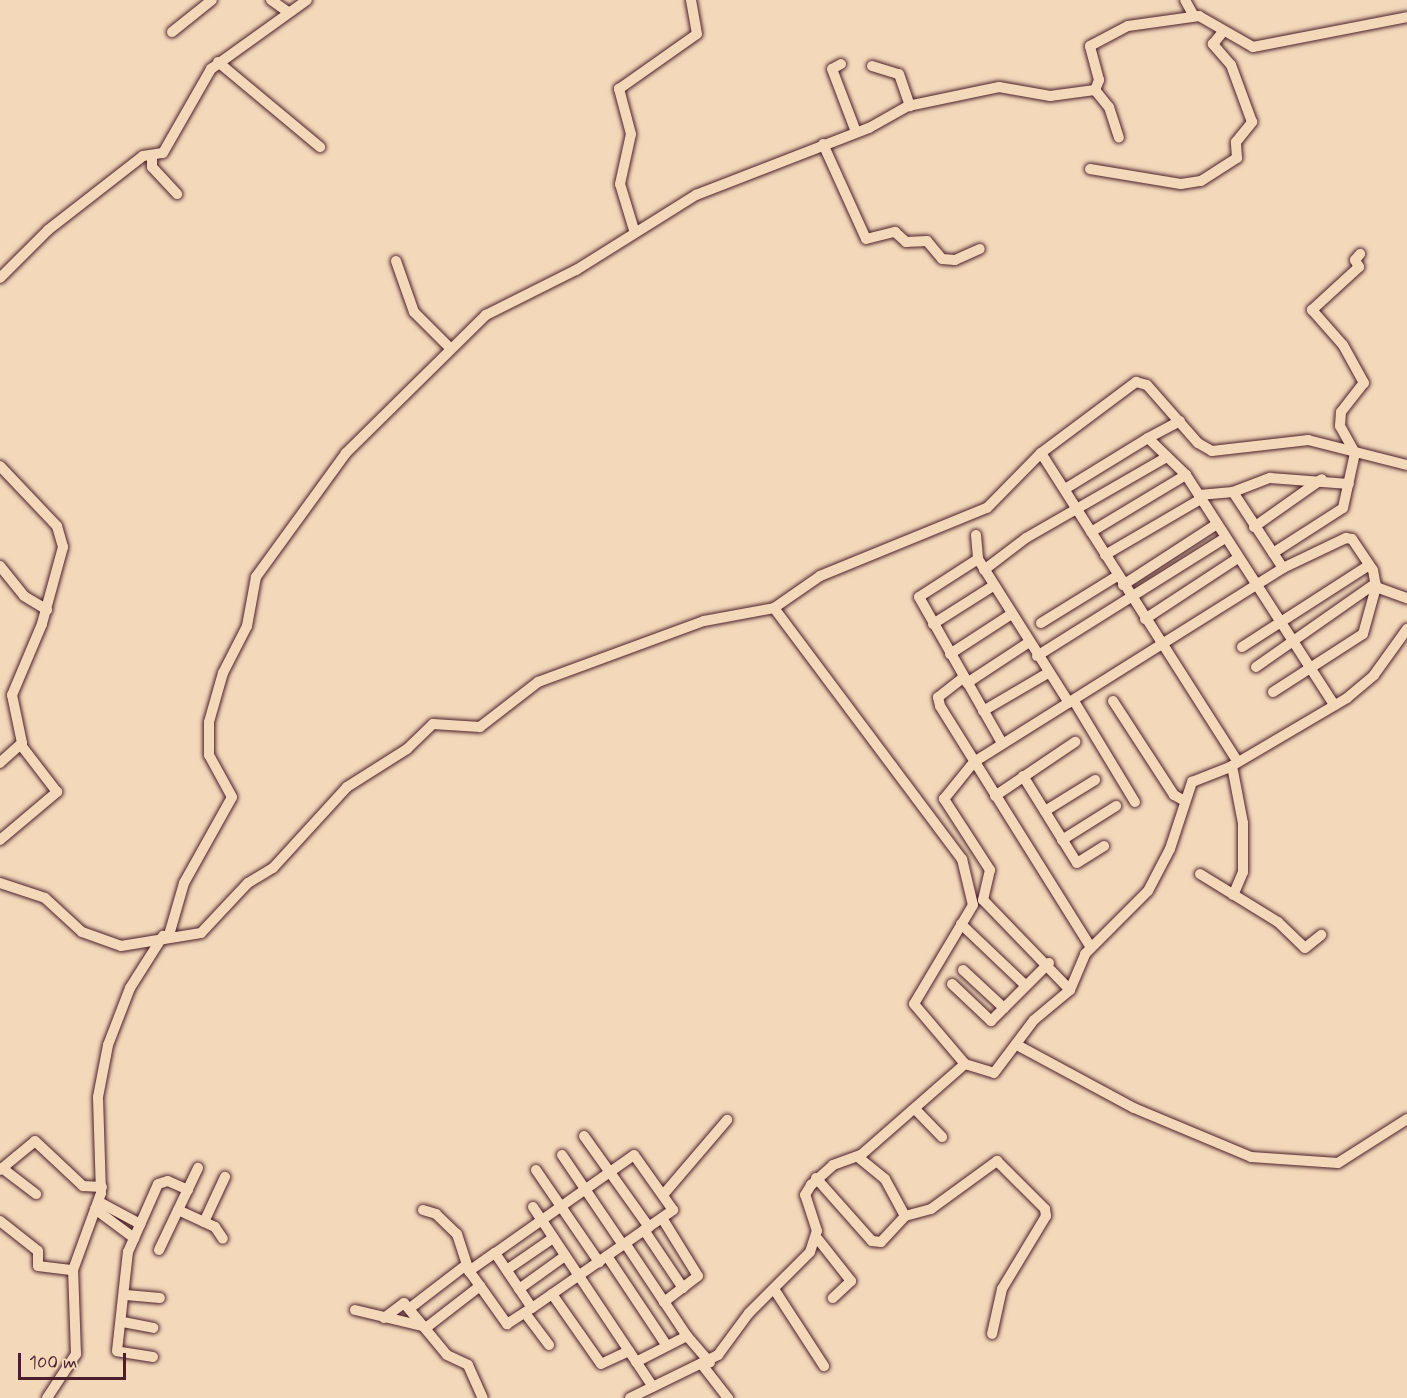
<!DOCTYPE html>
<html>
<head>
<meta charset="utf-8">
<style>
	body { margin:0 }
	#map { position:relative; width:1407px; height:1398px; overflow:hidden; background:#f3d9ba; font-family:Mynerve,sans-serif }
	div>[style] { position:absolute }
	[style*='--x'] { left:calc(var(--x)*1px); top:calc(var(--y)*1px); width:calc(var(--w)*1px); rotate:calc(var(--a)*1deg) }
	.roads { filter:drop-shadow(0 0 2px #4a1f2b) drop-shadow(0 0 2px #4a1f2b) }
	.minor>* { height:10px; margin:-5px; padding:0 5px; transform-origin:5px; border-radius:5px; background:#f3d9ba }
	span { translate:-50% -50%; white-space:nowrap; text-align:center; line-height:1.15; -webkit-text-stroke:4.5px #f3d9ba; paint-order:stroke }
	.scale { position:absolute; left:18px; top:1353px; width:108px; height:27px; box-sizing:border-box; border:3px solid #4a1f2b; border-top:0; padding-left:8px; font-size:18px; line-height:21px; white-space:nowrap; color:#4a1f2b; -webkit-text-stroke:4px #f3d9ba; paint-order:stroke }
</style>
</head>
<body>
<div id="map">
	<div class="roads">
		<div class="minor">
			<i style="--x:271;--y:0;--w:21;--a:35"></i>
			<i style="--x:1185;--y:0;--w:18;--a:61"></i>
			<i style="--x:172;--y:32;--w:51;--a:-38.7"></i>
			<i style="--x:218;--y:62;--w:133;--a:39.8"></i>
			<i style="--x:841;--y:64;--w:10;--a:151"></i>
			<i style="--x:832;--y:69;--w:67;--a:69.1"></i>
			<i style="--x:872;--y:66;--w:28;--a:17"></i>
			<i style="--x:899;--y:74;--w:34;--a:71"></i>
			<i style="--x:1095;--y:90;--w:22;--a:51"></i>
			<i style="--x:1109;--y:107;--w:32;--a:72"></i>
			<i style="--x:823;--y:144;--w:104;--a:65.6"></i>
			<i style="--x:866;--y:239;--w:30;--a:-14"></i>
			<i style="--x:895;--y:232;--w:15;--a:42"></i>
			<i style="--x:906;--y:242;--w:21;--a:-3"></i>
			<i style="--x:927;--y:241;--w:23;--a:50"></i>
			<i style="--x:942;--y:259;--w:13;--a:4"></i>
			<i style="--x:955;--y:260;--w:27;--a:-24"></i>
			<i style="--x:152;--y:155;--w:12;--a:90"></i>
			<i style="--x:152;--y:167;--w:37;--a:47"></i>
			<i style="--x:1090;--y:169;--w:92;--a:9.4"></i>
			<i style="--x:1181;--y:184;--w:20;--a:-9"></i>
			<i style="--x:1201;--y:181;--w:43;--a:-32.6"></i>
			<i style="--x:1237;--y:158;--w:16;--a:-94"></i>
			<i style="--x:1236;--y:142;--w:26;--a:-51"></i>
			<i style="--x:1252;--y:122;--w:61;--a:-110.2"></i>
			<i style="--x:1231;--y:65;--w:28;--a:-131"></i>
			<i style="--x:1213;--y:44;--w:14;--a:-51"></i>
			<i style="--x:634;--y:230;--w:48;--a:-106.9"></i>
			<i style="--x:620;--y:184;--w:51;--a:-77.6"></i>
			<i style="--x:631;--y:134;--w:47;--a:-104.9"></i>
			<i style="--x:619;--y:89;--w:95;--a:-35.2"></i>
			<i style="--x:697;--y:34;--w:35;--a:-100"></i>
			<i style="--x:396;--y:261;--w:54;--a:70.6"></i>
			<i style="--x:414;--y:312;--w:52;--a:45"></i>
			<i style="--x:0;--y:278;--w:68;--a:-45"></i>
			<i style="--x:48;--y:230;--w:120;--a:-37.9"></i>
			<i style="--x:143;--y:156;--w:20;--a:-9"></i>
			<i style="--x:163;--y:153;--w:97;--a:-60.3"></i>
			<i style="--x:211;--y:69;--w:118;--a:-35.7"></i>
			<i style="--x:1180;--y:421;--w:36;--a:152"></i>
			<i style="--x:1148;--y:438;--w:53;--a:44.2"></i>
			<i style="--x:1186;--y:475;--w:274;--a:57.2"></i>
			<i style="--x:1041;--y:453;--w:366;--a:57.5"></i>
			<i style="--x:0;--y:466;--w:83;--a:46.5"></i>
			<i style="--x:57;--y:526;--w:22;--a:74"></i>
			<i style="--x:63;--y:547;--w:80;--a:105.3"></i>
			<i style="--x:42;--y:624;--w:77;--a:112.9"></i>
			<i style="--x:12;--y:695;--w:49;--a:78.2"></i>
			<i style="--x:22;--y:743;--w:30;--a:138"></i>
			<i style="--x:1065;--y:489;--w:97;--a:-31.6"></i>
			<i style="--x:1233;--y:492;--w:91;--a:56.7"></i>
			<i style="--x:1199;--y:495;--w:34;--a:-5"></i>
			<i style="--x:1233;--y:492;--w:40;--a:-21"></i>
			<i style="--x:1270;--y:478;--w:79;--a:4.3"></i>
			<i style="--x:1254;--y:527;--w:83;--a:-35.2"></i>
			<i style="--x:1091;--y:532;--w:111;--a:-31"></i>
			<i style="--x:976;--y:535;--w:24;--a:85"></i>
			<i style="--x:978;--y:559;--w:170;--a:57.7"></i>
			<i style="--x:1273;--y:553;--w:83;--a:-32.7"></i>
			<i style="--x:1343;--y:508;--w:56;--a:-77.7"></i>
			<i style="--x:1355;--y:453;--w:31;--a:-119"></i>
			<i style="--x:1340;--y:426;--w:14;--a:-86"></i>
			<i style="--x:1341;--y:412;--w:37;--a:-52"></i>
			<i style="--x:1364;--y:383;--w:43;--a:-118.9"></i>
			<i style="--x:1343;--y:345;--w:47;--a:-131.5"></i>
			<i style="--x:1312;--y:310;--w:64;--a:-42.5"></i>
			<i style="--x:1359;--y:267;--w:8;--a:-120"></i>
			<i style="--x:1355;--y:260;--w:8;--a:-50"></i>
			<i style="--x:1105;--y:555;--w:111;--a:-30.3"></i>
			<i style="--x:978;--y:559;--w:70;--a:147.2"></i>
			<i style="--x:919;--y:597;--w:168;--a:60.4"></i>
			<i style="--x:0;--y:566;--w:38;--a:51"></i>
			<i style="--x:24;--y:596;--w:27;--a:31"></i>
			<i style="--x:984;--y:570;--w:53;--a:-37.3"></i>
			<i style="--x:1026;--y:538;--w:160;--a:-29.9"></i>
			<i style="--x:1123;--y:585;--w:112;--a:-33"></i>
			<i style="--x:774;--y:608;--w:56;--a:-34.8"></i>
			<i style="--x:820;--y:576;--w:180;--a:-22.2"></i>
			<i style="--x:987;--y:508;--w:77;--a:-45.5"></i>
			<i style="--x:1041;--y:453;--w:119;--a:-36.8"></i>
			<i style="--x:1136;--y:382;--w:11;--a:15"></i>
			<i style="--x:1147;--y:385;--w:77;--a:48.7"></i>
			<i style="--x:1198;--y:443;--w:16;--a:30"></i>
			<i style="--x:1212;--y:451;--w:97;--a:-6.5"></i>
			<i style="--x:1308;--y:440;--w:102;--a:14.2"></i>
			<i style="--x:1145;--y:619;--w:111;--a:-33.3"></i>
			<i style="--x:1041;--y:623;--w:89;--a:-31.7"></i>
			<i style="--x:933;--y:624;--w:71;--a:-32.3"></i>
			<i style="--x:1242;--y:647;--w:151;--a:-32.8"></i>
			<i style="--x:950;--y:654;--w:72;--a:-33"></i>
			<i style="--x:1037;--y:656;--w:222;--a:-32.1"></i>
			<i style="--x:1256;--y:667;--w:146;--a:-35"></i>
			<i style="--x:964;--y:677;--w:33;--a:142"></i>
			<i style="--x:938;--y:697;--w:9;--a:77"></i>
			<i style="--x:940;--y:706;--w:285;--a:58"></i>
			<i style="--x:967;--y:683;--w:73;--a:-33.3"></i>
			<i style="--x:1273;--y:692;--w:107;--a:-32.8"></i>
			<i style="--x:1363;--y:634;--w:49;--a:-74.5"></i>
			<i style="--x:1074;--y:701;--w:118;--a:58.9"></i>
			<i style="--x:1113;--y:701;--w:112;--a:57"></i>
			<i style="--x:1174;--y:795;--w:10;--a:29"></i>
			<i style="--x:983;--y:711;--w:75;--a:-30.3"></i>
			<i style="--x:1232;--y:766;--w:58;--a:79.1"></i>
			<i style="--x:1243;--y:823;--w:49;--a:90"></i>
			<i style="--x:1243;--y:872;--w:25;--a:113"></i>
			<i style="--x:1023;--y:776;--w:102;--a:58.2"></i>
			<i style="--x:1077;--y:863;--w:32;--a:-32"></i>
			<i style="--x:995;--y:796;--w:97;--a:-34"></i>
			<i style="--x:1045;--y:811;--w:59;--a:-31.8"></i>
			<i style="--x:0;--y:840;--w:75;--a:-40.1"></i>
			<i style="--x:57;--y:792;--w:59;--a:-127.5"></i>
			<i style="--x:1062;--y:840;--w:64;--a:-32.2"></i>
			<i style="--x:1200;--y:874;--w:92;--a:31.6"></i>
			<i style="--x:1278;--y:922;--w:37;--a:44"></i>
			<i style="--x:1305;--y:948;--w:21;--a:-39"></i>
			<i style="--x:0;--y:883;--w:47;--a:18.4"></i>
			<i style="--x:45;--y:898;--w:50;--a:42.6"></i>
			<i style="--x:82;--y:932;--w:41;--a:19.7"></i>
			<i style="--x:121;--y:946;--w:81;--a:-9.2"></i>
			<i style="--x:201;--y:933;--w:69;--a:-46.8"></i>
			<i style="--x:248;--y:883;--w:29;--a:-31"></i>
			<i style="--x:273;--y:868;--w:110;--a:-47.6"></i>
			<i style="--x:347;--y:787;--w:71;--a:-32.3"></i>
			<i style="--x:407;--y:749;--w:36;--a:-44"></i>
			<i style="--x:433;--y:724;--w:47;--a:3.7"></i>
			<i style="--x:480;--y:727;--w:73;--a:-37.8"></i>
			<i style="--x:538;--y:682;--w:177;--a:-20.2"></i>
			<i style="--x:704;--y:621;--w:71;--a:-10.5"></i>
			<i style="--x:774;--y:608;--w:314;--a:53.2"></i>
			<i style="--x:962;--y:859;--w:47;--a:76.6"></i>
			<i style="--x:973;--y:905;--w:115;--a:120.8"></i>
			<i style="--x:914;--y:1004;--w:79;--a:49.6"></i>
			<i style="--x:965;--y:1064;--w:30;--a:17"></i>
			<i style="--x:994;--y:1073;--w:66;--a:-53"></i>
			<i style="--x:1034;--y:1020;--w:47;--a:-39.8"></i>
			<i style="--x:1070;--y:990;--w:39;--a:-67"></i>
			<i style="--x:1085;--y:954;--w:89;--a:-45"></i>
			<i style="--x:1148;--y:891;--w:47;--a:-62.4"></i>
			<i style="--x:1170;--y:849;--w:71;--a:-71.8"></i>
			<i style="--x:1192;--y:782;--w:41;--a:-21.5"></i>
			<i style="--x:1230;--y:767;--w:136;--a:-30.5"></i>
			<i style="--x:1347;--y:698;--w:35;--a:-40"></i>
			<i style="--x:1374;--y:675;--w:57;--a:-54.3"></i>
			<i style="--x:961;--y:924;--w:88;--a:43.6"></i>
			<i style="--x:169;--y:935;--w:54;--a:-73.9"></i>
			<i style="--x:184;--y:883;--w:98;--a:-60.8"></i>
			<i style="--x:232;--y:797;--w:48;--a:-118.7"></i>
			<i style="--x:209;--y:755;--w:33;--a:-90"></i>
			<i style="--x:209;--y:722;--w:51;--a:-74.1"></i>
			<i style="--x:223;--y:673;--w:53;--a:-62.9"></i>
			<i style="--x:247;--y:626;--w:50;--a:-79.6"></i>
			<i style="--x:256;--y:577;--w:153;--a:-54"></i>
			<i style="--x:346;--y:453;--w:197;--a:-44.6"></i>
			<i style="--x:486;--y:315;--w:101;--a:-26.6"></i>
			<i style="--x:576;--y:270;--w:142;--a:-32"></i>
			<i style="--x:696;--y:195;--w:186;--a:-21.2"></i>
			<i style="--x:869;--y:128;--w:45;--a:-29.4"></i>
			<i style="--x:908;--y:106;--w:93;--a:-11.8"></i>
			<i style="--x:999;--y:87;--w:52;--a:10"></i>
			<i style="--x:1050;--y:96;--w:45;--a:-7.6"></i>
			<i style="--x:1095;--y:90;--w:11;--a:-68"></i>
			<i style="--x:1099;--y:80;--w:35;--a:-105"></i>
			<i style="--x:1090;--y:46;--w:43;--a:-27.8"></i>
			<i style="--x:1128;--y:26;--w:72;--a:-8"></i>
			<i style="--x:1199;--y:16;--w:62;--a:29.9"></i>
			<i style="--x:1253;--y:47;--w:157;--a:-11"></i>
			<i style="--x:963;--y:970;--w:56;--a:42.8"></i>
			<i style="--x:952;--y:984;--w:54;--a:43.5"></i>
			<i style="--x:991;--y:1021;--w:82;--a:-45"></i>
			<i style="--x:1070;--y:990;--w:125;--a:-134"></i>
			<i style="--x:983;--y:900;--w:31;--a:-77"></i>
			<i style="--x:990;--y:870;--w:85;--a:-122.9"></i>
			<i style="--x:944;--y:799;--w:48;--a:-51"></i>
			<i style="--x:974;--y:762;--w:365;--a:-32.1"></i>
			<i style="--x:1283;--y:568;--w:70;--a:-25.5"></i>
			<i style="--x:1346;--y:538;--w:6;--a:9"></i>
			<i style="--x:1352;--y:539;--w:37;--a:56"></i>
			<i style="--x:1373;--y:570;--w:17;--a:80"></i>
			<i style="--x:1376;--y:587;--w:33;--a:20"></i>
			<i style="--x:1017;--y:1045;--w:133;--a:28.3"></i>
			<i style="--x:1134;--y:1108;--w:127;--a:22.7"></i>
			<i style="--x:1251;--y:1157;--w:87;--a:3.9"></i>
			<i style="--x:1338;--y:1163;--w:82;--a:-32.5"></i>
			<i style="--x:915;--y:1109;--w:39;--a:46"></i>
			<i style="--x:584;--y:1136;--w:112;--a:54.5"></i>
			<i style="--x:562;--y:1155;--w:109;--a:55.9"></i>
			<i style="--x:2;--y:1168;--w:43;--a:37.4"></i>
			<i style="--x:0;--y:1170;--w:45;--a:-39.6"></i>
			<i style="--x:35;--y:1141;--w:66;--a:43.2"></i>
			<i style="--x:83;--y:1186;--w:19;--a:3"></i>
			<i style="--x:536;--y:1170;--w:112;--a:55.6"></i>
			<i style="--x:816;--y:1178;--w:84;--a:48.4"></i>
			<i style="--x:872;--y:1241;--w:9;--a:6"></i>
			<i style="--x:881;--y:1242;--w:35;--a:-47"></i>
			<i style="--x:905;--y:1216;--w:42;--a:-118.4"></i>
			<i style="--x:885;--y:1179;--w:35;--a:-141"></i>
			<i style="--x:663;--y:1195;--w:99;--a:-49.5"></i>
			<i style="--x:99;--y:1202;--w:47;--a:28.2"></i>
			<i style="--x:533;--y:1207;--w:216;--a:56.3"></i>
			<i style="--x:95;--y:1209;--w:49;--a:36.6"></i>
			<i style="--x:178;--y:1210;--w:41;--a:24.7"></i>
			<i style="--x:215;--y:1227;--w:14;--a:56"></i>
			<i style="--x:423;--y:1210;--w:14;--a:17"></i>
			<i style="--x:436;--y:1214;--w:29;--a:44"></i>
			<i style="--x:457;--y:1234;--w:40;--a:72"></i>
			<i style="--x:905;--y:1216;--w:27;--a:-15"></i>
			<i style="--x:931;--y:1209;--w:82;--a:-36"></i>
			<i style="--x:997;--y:1161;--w:68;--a:45"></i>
			<i style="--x:1045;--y:1209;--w:7;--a:82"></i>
			<i style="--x:1046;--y:1216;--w:85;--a:121.1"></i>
			<i style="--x:1002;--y:1289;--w:46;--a:102.5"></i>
			<i style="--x:662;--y:1218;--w:68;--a:58.2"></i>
			<i style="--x:698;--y:1276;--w:43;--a:142.6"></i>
			<i style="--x:0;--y:1221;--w:48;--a:38.3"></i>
			<i style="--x:38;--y:1251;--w:15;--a:90"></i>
			<i style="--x:38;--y:1266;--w:35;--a:7"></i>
			<i style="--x:204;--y:1222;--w:50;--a:-65"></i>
			<i style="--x:644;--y:1230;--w:70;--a:56.1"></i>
			<i style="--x:817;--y:1238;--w:55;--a:51.7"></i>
			<i style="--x:851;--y:1281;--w:25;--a:137"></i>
			<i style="--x:625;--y:1243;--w:112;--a:56.3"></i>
			<i style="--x:159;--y:1250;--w:91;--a:-64.6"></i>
			<i style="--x:607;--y:1256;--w:108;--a:56.3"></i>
			<i style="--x:508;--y:1269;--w:55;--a:-34.6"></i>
			<i style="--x:480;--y:1286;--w:47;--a:54.6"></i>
			<i style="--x:507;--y:1324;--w:30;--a:-33"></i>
			<i style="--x:519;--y:1289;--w:57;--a:-35.7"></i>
			<i style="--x:774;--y:1289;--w:92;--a:57"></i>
			<i style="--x:552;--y:1294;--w:85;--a:55"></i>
			<i style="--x:601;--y:1364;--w:31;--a:-25"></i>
			<i style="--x:126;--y:1295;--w:34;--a:5"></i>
			<i style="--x:410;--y:1308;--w:71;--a:-37.5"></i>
			<i style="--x:355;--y:1310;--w:74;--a:13.3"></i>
			<i style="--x:427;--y:1327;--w:67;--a:-37.7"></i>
			<i style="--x:480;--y:1286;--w:19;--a:-126"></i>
			<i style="--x:469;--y:1271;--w:32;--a:-35"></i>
			<i style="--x:495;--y:1253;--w:66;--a:56.1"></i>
			<i style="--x:532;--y:1308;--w:172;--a:-34.8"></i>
			<i style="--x:673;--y:1210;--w:67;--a:-125.3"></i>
			<i style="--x:634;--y:1155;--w:170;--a:144.8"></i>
			<i style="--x:525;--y:1313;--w:40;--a:53"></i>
			<i style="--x:384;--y:1318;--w:25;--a:-37"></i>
			<i style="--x:404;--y:1303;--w:67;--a:50.4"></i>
			<i style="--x:447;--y:1355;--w:23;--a:25"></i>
			<i style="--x:468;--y:1365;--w:36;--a:66"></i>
			<i style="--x:123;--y:1322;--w:31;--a:11"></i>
			<i style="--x:153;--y:1357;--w:36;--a:-171"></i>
			<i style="--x:117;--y:1351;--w:100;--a:-83.7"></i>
			<i style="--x:128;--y:1252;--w:74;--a:-66.2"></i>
			<i style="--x:158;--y:1184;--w:10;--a:-17"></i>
			<i style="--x:168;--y:1181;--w:22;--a:24"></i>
			<i style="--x:636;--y:1362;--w:57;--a:-27"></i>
			<i style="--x:687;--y:1336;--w:35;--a:49"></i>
			<i style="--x:703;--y:1366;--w:41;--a:52"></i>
			<i style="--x:47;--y:1398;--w:53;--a:-56.6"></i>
			<i style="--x:76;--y:1354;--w:84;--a:-92"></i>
			<i style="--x:73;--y:1270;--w:82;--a:-70"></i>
			<i style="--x:101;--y:1193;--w:96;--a:-91.8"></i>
			<i style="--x:98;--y:1097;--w:53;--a:-79.1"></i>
			<i style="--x:108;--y:1045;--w:61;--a:-68.9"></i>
			<i style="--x:130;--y:988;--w:62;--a:-57.6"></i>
			<i style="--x:630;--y:1398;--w:98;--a:-26"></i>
			<i style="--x:718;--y:1355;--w:52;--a:-53.6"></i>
			<i style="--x:749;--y:1313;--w:86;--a:-45"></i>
			<i style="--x:810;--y:1252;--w:22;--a:-72"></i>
			<i style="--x:817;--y:1231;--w:38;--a:-108"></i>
			<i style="--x:805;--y:1195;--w:12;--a:-59"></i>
			<i style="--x:811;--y:1185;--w:30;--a:-42"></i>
			<i style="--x:833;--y:1165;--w:30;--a:-20"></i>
			<i style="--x:861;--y:1155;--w:138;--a:-41.2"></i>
		</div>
	</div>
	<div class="scale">100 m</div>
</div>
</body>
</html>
